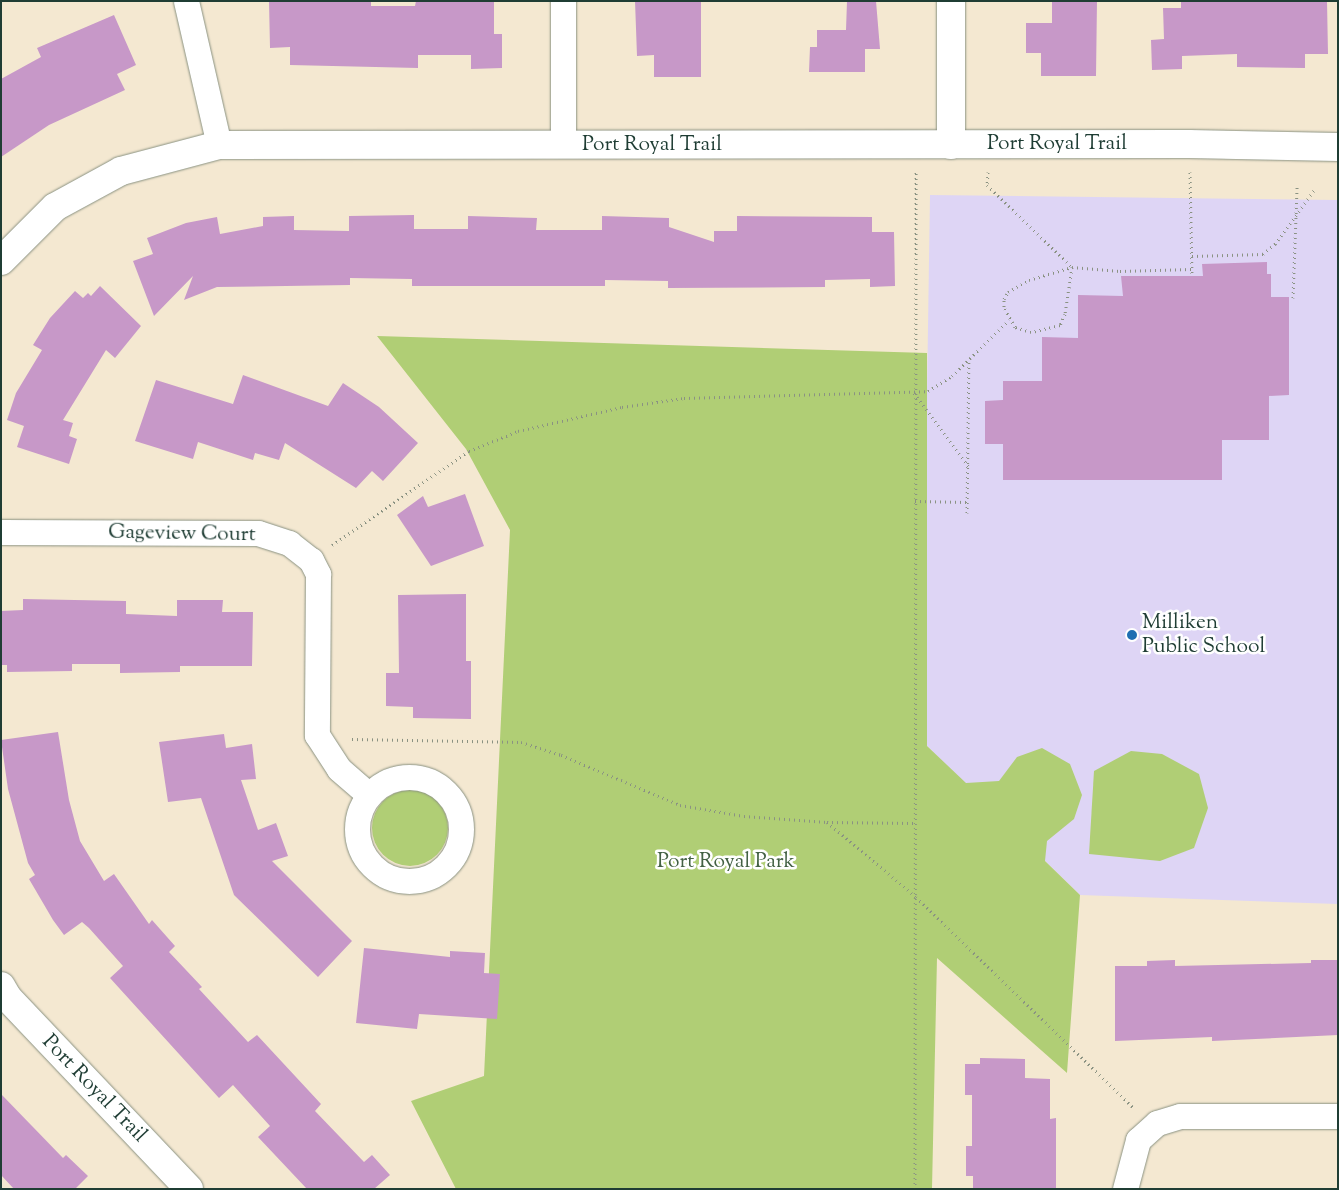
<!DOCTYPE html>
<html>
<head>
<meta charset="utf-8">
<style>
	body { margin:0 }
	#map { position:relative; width:1339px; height:1190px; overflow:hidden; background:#f4e8d1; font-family:"Sorts Mill Goudy",serif }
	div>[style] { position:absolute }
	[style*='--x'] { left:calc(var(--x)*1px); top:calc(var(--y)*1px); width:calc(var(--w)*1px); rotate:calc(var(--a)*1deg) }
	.built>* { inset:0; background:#ded5f5 }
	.green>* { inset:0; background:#b0ce75 }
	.round { border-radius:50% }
	.building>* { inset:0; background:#c798c8 }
	.path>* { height:3px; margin-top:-1.5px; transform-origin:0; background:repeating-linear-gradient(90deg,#8a9282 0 1px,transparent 0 5px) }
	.roads { filter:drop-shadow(0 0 1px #8a9282) drop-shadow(0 0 1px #8a9282) }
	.minor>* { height:25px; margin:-12.5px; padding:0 12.5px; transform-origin:12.5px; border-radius:12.5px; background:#fff }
	.minor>.ring { margin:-12.5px; padding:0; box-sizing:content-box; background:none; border:25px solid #fff; border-radius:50% }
	.tertiary>* { height:28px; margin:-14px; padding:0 14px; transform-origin:14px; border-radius:14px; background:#fff }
	.dots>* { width:14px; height:14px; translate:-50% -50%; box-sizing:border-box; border:2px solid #fff; border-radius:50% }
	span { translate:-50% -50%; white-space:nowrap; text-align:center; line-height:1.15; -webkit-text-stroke:5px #fff; paint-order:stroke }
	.street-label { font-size:21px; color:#1f3d34 }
	.poi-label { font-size:21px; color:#1f3d34 }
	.left { translate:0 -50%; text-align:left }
	.park-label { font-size:21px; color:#436144 }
	.frame { position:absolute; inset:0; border:2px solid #1f3d34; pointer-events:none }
</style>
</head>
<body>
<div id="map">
	<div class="built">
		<i style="clip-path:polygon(930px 195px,1338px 200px,1338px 904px,1080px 895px,927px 746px,925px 524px)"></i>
	</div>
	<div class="green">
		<i style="clip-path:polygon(377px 336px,927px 353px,927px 746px,966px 783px,999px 781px,1017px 757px,1042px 748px,1070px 764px,1082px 795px,1074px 819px,1047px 841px,1045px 861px,1080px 895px,1067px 1073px,937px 958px,932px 1189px,456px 1189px,411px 1101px,484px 1076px,510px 530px,466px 449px)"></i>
		<i style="clip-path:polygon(1131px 751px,1162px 754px,1199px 774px,1208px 808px,1194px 848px,1160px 861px,1089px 854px,1094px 771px)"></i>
		<i class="round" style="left:372px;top:790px;width:76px;height:76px"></i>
	</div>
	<div class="building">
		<i style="clip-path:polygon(269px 1px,371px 1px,371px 6px,415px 6px,416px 1px,494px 1px,494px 34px,502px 34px,502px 68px,471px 69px,471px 55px,418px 55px,418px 68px,290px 65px,290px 47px,270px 48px)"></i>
		<i style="clip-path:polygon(635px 1px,701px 1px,701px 77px,654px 77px,654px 55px,637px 56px)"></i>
		<i style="clip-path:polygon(847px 1px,876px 1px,880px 49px,865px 49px,865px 72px,809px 72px,810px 47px,817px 47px,817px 30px,846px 30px)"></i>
		<i style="clip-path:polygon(1052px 1px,1097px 1px,1096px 76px,1041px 76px,1041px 53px,1026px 53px,1026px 23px,1052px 23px)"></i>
		<i style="clip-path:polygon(1181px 1px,1327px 1px,1328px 54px,1305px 54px,1305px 68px,1237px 67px,1237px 54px,1182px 56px,1182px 69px,1152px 70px,1151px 40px,1164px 39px,1163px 8px,1181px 8px)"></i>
		<i style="clip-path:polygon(114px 15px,136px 65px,117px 74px,125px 90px,49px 125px,1px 157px,1px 79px,41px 57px,37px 48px)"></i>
		<i style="clip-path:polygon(414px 215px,414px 229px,468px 229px,468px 216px,537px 218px,536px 230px,602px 230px,602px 216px,669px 218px,669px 227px,714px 242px,714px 231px,737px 231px,737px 216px,872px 217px,872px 232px,894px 232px,895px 286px,870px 287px,870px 279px,825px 280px,825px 287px,668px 288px,668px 281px,605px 280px,605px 286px,412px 286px,412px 279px,350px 278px,350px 285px,217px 287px,184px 300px,193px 276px,154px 316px,133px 261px,153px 254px,147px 238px,186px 223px,217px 217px,220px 234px,263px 226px,263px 217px,294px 216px,294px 230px,349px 231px,349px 216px)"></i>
		<i style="clip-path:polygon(1267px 262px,1267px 274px,1271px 274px,1271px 297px,1289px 297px,1289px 395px,1269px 396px,1269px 440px,1222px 440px,1222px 480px,1003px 480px,1003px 444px,985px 444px,985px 401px,1003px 400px,1003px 381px,1042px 381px,1042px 337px,1078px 338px,1078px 295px,1123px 296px,1121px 276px,1203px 276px,1202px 264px)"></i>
		<i style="clip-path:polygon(100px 286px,141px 326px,115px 358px,106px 350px,63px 420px,73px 423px,69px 436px,77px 439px,69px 464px,17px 447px,24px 426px,7px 420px,16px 393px,42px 350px,33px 345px,50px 318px,75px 291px,83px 298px,88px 293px,91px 296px)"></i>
		<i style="clip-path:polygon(243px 375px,328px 406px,343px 383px,379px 407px,418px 443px,383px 481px,372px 471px,356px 488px,285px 443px,279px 460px,255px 453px,253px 460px,198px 442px,193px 459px,135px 441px,156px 380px,233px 404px)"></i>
		<i style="clip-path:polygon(465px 494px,484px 546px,431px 566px,397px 515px,423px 496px,428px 507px)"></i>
		<i style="clip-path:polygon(466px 594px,466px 661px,471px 661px,471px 719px,413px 718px,413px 707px,386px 706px,386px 673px,399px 673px,398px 595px)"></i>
		<i style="clip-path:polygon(23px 599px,126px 601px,126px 614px,177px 616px,177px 600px,223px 600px,222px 612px,253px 612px,252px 666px,180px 666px,180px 672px,120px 673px,120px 664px,72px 664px,72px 671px,7px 672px,7px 665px,1px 665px,1px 611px,23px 610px)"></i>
		<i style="clip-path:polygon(58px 732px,69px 800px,80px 841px,104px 881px,114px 874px,149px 924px,152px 920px,175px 946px,169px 952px,202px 987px,199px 989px,248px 1042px,257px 1035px,321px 1104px,315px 1111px,364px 1162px,372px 1155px,390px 1175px,374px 1189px,307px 1189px,258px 1137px,270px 1126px,233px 1085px,219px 1098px,110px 978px,123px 966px,89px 928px,82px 922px,64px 935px,53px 920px,29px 879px,35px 875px,28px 863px,8px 789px,1px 740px)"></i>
		<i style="clip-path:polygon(224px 734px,226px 748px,252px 744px,256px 779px,241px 780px,258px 830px,276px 823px,288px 856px,272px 861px,352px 941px,318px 977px,234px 895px,201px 798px,168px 802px,159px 742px)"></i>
		<i style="clip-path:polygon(364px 948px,450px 957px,450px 951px,485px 953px,484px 973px,500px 974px,497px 1019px,419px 1014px,417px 1029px,356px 1023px)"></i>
		<i style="clip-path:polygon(1175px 960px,1175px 966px,1311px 963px,1311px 960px,1338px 960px,1338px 1035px,1212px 1041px,1212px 1037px,1115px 1041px,1115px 966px,1147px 966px,1147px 961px)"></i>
		<i style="clip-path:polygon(980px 1058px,1025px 1059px,1025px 1078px,1050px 1079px,1050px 1119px,1056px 1118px,1056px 1189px,973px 1189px,973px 1176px,966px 1176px,966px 1146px,972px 1146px,972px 1095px,965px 1095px,965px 1064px,980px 1064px)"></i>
		<i style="clip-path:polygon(1px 1094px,63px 1158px,66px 1155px,88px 1176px,75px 1189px,14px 1189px,1px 1175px)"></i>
	</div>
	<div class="path">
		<i style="--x:988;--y:172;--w:13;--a:94"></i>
		<i style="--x:987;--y:185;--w:118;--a:44"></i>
		<i style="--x:1072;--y:267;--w:48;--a:4.8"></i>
		<i style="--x:1120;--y:271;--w:72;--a:-1.6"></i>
		<i style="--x:1190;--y:172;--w:104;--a:88.9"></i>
		<i style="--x:1192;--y:256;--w:71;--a:-1.6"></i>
		<i style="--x:1263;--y:254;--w:16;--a:-40"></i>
		<i style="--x:1275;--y:244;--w:68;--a:-54"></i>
		<i style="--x:1072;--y:267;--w:48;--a:98.5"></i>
		<i style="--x:1065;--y:314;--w:12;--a:114"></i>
		<i style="--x:1060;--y:325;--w:30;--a:166"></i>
		<i style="--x:1031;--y:332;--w:17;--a:-163"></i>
		<i style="--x:1015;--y:327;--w:23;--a:-119"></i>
		<i style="--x:1004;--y:307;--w:8;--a:-90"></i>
		<i style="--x:1004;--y:299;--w:8;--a:-60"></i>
		<i style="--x:1008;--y:292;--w:24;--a:-30"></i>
		<i style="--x:1029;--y:280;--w:45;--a:-16.8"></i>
		<i style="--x:1293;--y:298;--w:111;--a:-87.9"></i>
		<i style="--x:914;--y:393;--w:91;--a:53.5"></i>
		<i style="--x:915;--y:501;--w:52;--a:1.1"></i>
		<i style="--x:967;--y:513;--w:153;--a:-89.3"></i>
		<i style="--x:332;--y:545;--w:166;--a:-34.5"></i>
		<i style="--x:469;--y:451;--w:53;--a:-22.2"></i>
		<i style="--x:518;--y:431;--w:107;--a:-13"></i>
		<i style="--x:622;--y:407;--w:63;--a:-8.3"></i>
		<i style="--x:684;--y:398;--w:244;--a:-1.6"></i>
		<i style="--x:928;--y:391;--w:28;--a:-32"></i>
		<i style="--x:952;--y:376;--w:80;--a:-44.5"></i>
		<i style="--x:352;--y:739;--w:169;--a:1"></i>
		<i style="--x:521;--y:742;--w:42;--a:18"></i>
		<i style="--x:561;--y:755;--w:129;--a:22.8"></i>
		<i style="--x:680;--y:805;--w:65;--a:9.8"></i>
		<i style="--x:744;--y:816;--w:83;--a:4.1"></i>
		<i style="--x:827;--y:822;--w:116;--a:40.1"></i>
		<i style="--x:916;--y:897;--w:302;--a:44.1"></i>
		<i style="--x:827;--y:822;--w:88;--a:0.7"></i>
		<i style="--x:915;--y:1189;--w:1017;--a:-89.94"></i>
	</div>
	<div class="roads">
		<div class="minor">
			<i style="--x:186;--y:1;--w:148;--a:77.1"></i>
			<i style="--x:563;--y:145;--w:144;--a:-90"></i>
			<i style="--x:1;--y:532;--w:257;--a:0.2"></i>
			<i style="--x:258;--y:533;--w:33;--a:18"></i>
			<i style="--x:289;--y:543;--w:28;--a:38"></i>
			<i style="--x:311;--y:560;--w:16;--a:63"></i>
			<i style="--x:318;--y:574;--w:161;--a:90.4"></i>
			<i style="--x:317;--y:735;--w:40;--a:57.1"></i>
			<i style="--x:339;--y:769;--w:38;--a:41"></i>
			<i class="ring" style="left:357px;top:777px;width:79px;height:79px"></i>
			<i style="--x:1125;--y:1189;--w:51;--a:-75.1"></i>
			<i style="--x:1138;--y:1140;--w:25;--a:-42"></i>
			<i style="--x:1157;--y:1123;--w:24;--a:-17"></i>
			<i style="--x:1180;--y:1116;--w:158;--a:0"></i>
		</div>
		<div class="tertiary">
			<i style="--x:951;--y:145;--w:144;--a:-90"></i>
			<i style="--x:1;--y:261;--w:76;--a:-45"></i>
			<i style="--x:55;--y:207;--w:75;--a:-28.6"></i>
			<i style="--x:121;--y:171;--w:101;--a:-14.9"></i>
			<i style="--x:219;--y:145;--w:970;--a:-0.06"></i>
			<i style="--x:1189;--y:144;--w:149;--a:1.2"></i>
			<i style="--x:1;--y:986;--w:14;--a:60"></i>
			<i style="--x:8;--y:998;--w:263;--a:46.5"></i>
		</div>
	</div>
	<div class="dots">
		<i style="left:1132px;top:635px;background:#1f6fb2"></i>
	</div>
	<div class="street-label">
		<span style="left:1057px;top:144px">Port Royal Trail</span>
		<span style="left:652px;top:145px">Port Royal Trail</span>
		<span style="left:182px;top:534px;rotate:1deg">Gageview Court</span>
		<span style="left:94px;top:1089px;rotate:46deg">Port Royal Trail</span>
	</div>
	<div class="poi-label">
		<span class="left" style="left:1142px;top:635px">Milliken<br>Public School</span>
	</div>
	<div class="park-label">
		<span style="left:726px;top:862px">Port Royal Park</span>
	</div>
	<div class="frame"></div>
</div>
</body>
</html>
